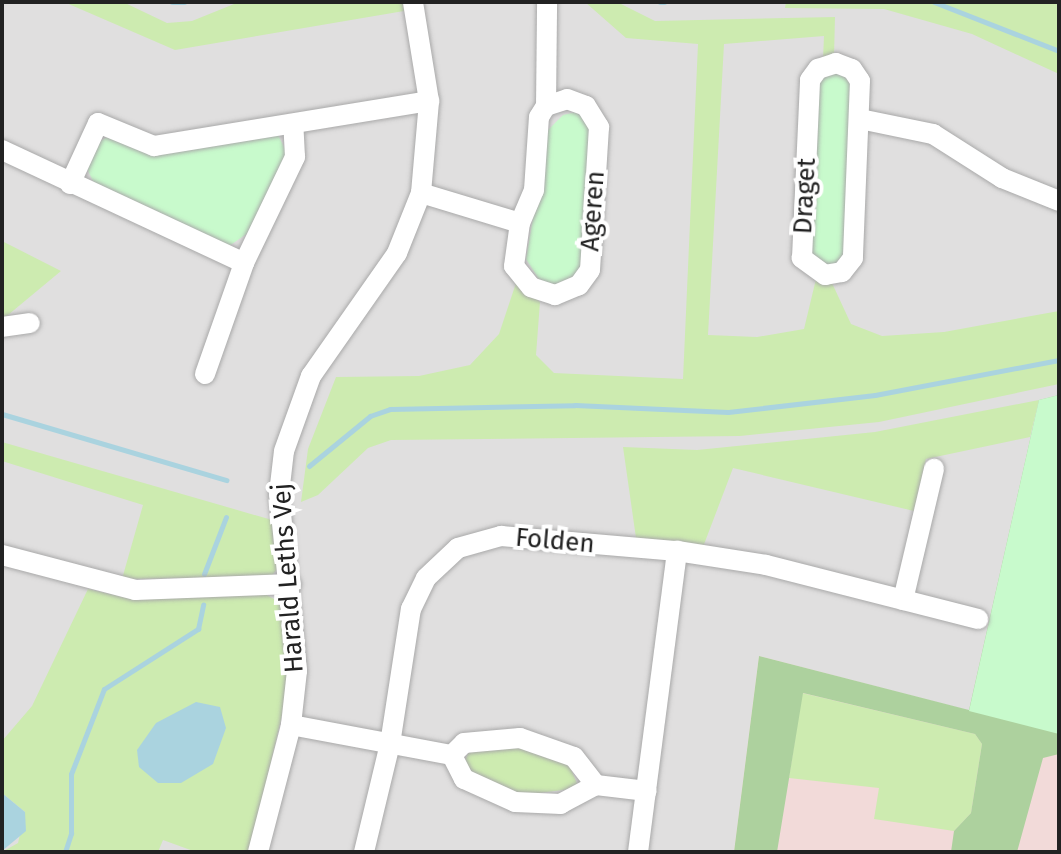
<!DOCTYPE html>
<html>
<head>
<meta charset="utf-8">
<style>
	body { margin:0 }
	#map { position:relative; width:1061px; height:854px; overflow:hidden; background:#f2efe9; font-family:"Fira Sans",sans-serif }
	div>[style] { position:absolute }
	[style*='--x'] { left:calc(var(--x)*1px); top:calc(var(--y)*1px); width:calc(var(--w)*1px); rotate:calc(var(--a)*1deg) }
	.residential>* { inset:0; background:#e0dfdf }
	.commercial>* { inset:0; background:#f2dad9 }
	.grass>* { inset:0; background:#cdebb0 }
	.forest>* { inset:0; background:#add19e }
	.park>* { inset:0; background:#c8facc }
	.water>* { inset:0; background:#aad3df }
	.stream>* { height:5px; margin:-2.5px; padding:0 2.5px; transform-origin:2.5px; border-radius:2.5px; background:#aad3df }
	.roads { filter:drop-shadow(0 0 2px #a9a9a9) drop-shadow(0 0 2px #a9a9a9) }
	.minor>* { height:20px; margin:-10px; padding:0 10px; transform-origin:10px; border-radius:10px; background:#fff }
	span { translate:-50% -50%; white-space:nowrap; text-align:center; line-height:1.15; -webkit-text-stroke:8px #fff; paint-order:stroke }
	.street-label { font-size:26px; color:#222 }
	.frame { position:absolute; inset:0; border:4px solid #222; pointer-events:none }
</style>
</head>
<body>
<div id="map">
	<div class="residential">
		<i style="clip-path:polygon(2px 2px,1059px 2px,1059px 734px,759px 656px,734px 852px,2px 852px)"></i>
	</div>
	<div class="commercial">
		<i style="clip-path:polygon(759px 656px,1059px 734px,1059px 852px,734px 852px)"></i>
	</div>
	<div class="grass">
		<i style="clip-path:polygon(64px 2px,123px 2px,167px 23px,192px 21px,239px 2px,403px 2px,404px 11px,175px 50px)"></i>
		<i style="clip-path:polygon(585px 2px,617px 2px,655px 21px,835px 17px,834px 57px,823px 59px,824px 36px,724px 44px,708px 335px,757px 337px,804px 329px,816px 279px,832px 283px,851px 324px,882px 336px,944px 332px,1059px 311px,1059px 384px,879px 422px,740px 436px,391px 440px,368px 448px,318px 495px,301px 502px,308px 449px,336px 377px,419px 376px,470px 365px,499px 334px,516px 283px,540px 302px,536px 355px,554px 373px,683px 379px,698px 44px,626px 38px)"></i>
		<i style="clip-path:polygon(786px 2px,1059px 2px,1059px 74px,972px 34px,884px 9px,785px 8px)"></i>
		<i style="clip-path:polygon(2px 241px,61px 271px,2px 320px)"></i>
		<i style="clip-path:polygon(1039px 400px,1030px 437px,926px 459px,914px 511px,733px 468px,703px 547px,636px 538px,623px 447px,697px 450px,875px 432px)"></i>
		<i style="clip-path:polygon(2px 442px,272px 520px,280px 565px,271px 577px,122px 579px,143px 505px,2px 461px)"></i>
		<i style="clip-path:polygon(88px 589px,128px 598px,265px 594px,281px 603px,289px 685px,250px 852px,196px 852px,163px 840px,158px 852px,2px 852px,18px 843px,25px 812px,2px 793px,2px 741px,32px 706px)"></i>
		<i style="clip-path:polygon(802px 693px,975px 734px,982px 744px,971px 813px,954px 831px,874px 819px,879px 788px,789px 778px)"></i>
		<i style="clip-path:polygon(516px 745px,568px 762px,579px 788px,523px 795px,469px 774px,464px 762px,469px 752px)"></i>
	</div>
	<div class="forest">
		<i style="clip-path:polygon(1059px 395px,971px 711px,1059px 722px,1059px 754px,1043px 758px,1017px 852px,951px 852px,954px 831px,971px 813px,982px 744px,975px 734px,803px 693px,777px 852px,734px 852px,759px 656px,969px 710px,1039px 400px)"></i>
	</div>
	<div class="park">
		<i style="clip-path:polygon(826px 72px,851px 74px,845px 260px,830px 268px,810px 260px,817px 87px)"></i>
		<i style="clip-path:polygon(576px 112px,591px 122px,587px 269px,576px 284px,543px 286px,526px 259px,548px 130px,563px 115px)"></i>
		<i style="clip-path:polygon(278px 135px,287px 153px,248px 233px,229px 246px,94px 183px,86px 167px,93px 146px,107px 137px)"></i>
		<i style="clip-path:polygon(1059px 395px,1059px 734px,969px 711px,1039px 400px)"></i>
	</div>
	<div class="water">
		<i style="clip-path:polygon(196px 702px,220px 707px,226px 728px,213px 764px,181px 783px,158px 783px,139px 767px,137px 750px,156px 723px)"></i>
		<i style="clip-path:polygon(2px 793px,25px 812px,26px 831px,2px 851px)"></i>
	</div>
	<div class="stream">
		<i style="--x:172;--y:2;--w:12;--a:0"></i>
		<i style="--x:660;--y:2;--w:4;--a:0"></i>
		<i style="--x:934;--y:2;--w:134;--a:21.4"></i>
		<i style="--x:2;--y:414;--w:234;--a:16.4"></i>
		<i style="--x:309;--y:466;--w:79;--a:-39.3"></i>
		<i style="--x:370;--y:416;--w:21;--a:-19"></i>
		<i style="--x:390;--y:409;--w:185;--a:-1.2"></i>
		<i style="--x:575;--y:405;--w:153;--a:2.6"></i>
		<i style="--x:728;--y:412;--w:148;--a:-6.6"></i>
		<i style="--x:875;--y:395;--w:187;--a:-10.8"></i>
		<i style="--x:204;--y:574;--w:61;--a:-68.9"></i>
		<i style="--x:65;--y:852;--w:20;--a:-72"></i>
		<i style="--x:71;--y:833;--w:59;--a:-90"></i>
		<i style="--x:71;--y:774;--w:91;--a:-68.8"></i>
		<i style="--x:104;--y:689;--w:112;--a:-32.6"></i>
		<i style="--x:198;--y:629;--w:25;--a:-78"></i>
	</div>
	<div class="roads">
		<div class="minor">
			<i style="--x:836;--y:63;--w:17;--a:21"></i>
			<i style="--x:852;--y:69;--w:14;--a:56"></i>
			<i style="--x:860;--y:81;--w:177;--a:92.3"></i>
			<i style="--x:853;--y:258;--w:18;--a:128"></i>
			<i style="--x:842;--y:272;--w:17;--a:170"></i>
			<i style="--x:825;--y:275;--w:29;--a:-144"></i>
			<i style="--x:802;--y:258;--w:178;--a:-87.4"></i>
			<i style="--x:810;--y:80;--w:14;--a:-54"></i>
			<i style="--x:818;--y:69;--w:19;--a:-18"></i>
			<i style="--x:546;--y:106;--w:104;--a:-89.4"></i>
			<i style="--x:860;--y:119;--w:75;--a:11.6"></i>
			<i style="--x:933;--y:134;--w:82;--a:32.5"></i>
			<i style="--x:1002;--y:178;--w:61;--a:22"></i>
			<i style="--x:2;--y:150;--w:267;--a:25"></i>
			<i style="--x:70;--y:184;--w:67;--a:-65.3"></i>
			<i style="--x:98;--y:123;--w:61;--a:22.3"></i>
			<i style="--x:154;--y:146;--w:279;--a:-9.3"></i>
			<i style="--x:421;--y:193;--w:103;--a:16.9"></i>
			<i style="--x:520;--y:223;--w:36;--a:-67"></i>
			<i style="--x:534;--y:190;--w:73;--a:-86.1"></i>
			<i style="--x:539;--y:117;--w:13;--a:-58"></i>
			<i style="--x:546;--y:106;--w:22;--a:-18"></i>
			<i style="--x:567;--y:99;--w:20;--a:20"></i>
			<i style="--x:586;--y:106;--w:25;--a:58"></i>
			<i style="--x:599;--y:127;--w:143;--a:93.6"></i>
			<i style="--x:590;--y:270;--w:19;--a:126"></i>
			<i style="--x:579;--y:285;--w:26;--a:157"></i>
			<i style="--x:555;--y:295;--w:25;--a:-162"></i>
			<i style="--x:531;--y:287;--w:27;--a:-129"></i>
			<i style="--x:514;--y:266;--w:43;--a:-82.1"></i>
			<i style="--x:2;--y:327;--w:28;--a:-8"></i>
			<i style="--x:205;--y:374;--w:118;--a:-70.6"></i>
			<i style="--x:244;--y:263;--w:118;--a:-64.3"></i>
			<i style="--x:295;--y:157;--w:33;--a:-93"></i>
			<i style="--x:2;--y:555;--w:138;--a:14.7"></i>
			<i style="--x:135;--y:590;--w:156;--a:-2.2"></i>
			<i style="--x:903;--y:600;--w:135;--a:-76.7"></i>
			<i style="--x:291;--y:725;--w:164;--a:10.6"></i>
			<i style="--x:596;--y:785;--w:40;--a:152"></i>
			<i style="--x:561;--y:804;--w:46;--a:-177.5"></i>
			<i style="--x:515;--y:802;--w:56;--a:-155.7"></i>
			<i style="--x:464;--y:779;--w:27;--a:-117"></i>
			<i style="--x:452;--y:755;--w:17;--a:-45"></i>
			<i style="--x:464;--y:743;--w:56;--a:-5.1"></i>
			<i style="--x:520;--y:738;--w:57;--a:19.4"></i>
			<i style="--x:574;--y:757;--w:36;--a:52"></i>
			<i style="--x:596;--y:785;--w:51;--a:6.7"></i>
			<i style="--x:258;--y:852;--w:131;--a:-75.4"></i>
			<i style="--x:291;--y:725;--w:54;--a:-83.7"></i>
			<i style="--x:297;--y:671;--w:178;--a:-95.8"></i>
			<i style="--x:279;--y:494;--w:43;--a:-83.4"></i>
			<i style="--x:284;--y:451;--w:80;--a:-70.2"></i>
			<i style="--x:311;--y:376;--w:150;--a:-55"></i>
			<i style="--x:397;--y:253;--w:65;--a:-68.2"></i>
			<i style="--x:421;--y:193;--w:92;--a:-85"></i>
			<i style="--x:429;--y:101;--w:100;--a:-99.2"></i>
			<i style="--x:364;--y:852;--w:111;--a:-76.5"></i>
			<i style="--x:390;--y:744;--w:137;--a:-81.2"></i>
			<i style="--x:411;--y:609;--w:34;--a:-64"></i>
			<i style="--x:426;--y:578;--w:44;--a:-43.2"></i>
			<i style="--x:458;--y:548;--w:45;--a:-15.6"></i>
			<i style="--x:501;--y:536;--w:177;--a:4.9"></i>
			<i style="--x:677;--y:551;--w:90;--a:8.9"></i>
			<i style="--x:766;--y:565;--w:219;--a:14.3"></i>
			<i style="--x:638;--y:852;--w:304;--a:-82.6"></i>
		</div>
	</div>
	<div class="street-label">
		<span style="left:805px;top:196px;rotate:-87deg">Draget</span>
		<span style="left:593px;top:211px;rotate:-86deg">Ageren</span>
		<span style="left:555px;top:541px;rotate:5deg">Folden</span>
		<span style="left:288px;top:578px;rotate:-94deg">Harald Leths Vej</span>
	</div>
	<div class="frame"></div>
</div>
</body>
</html>
